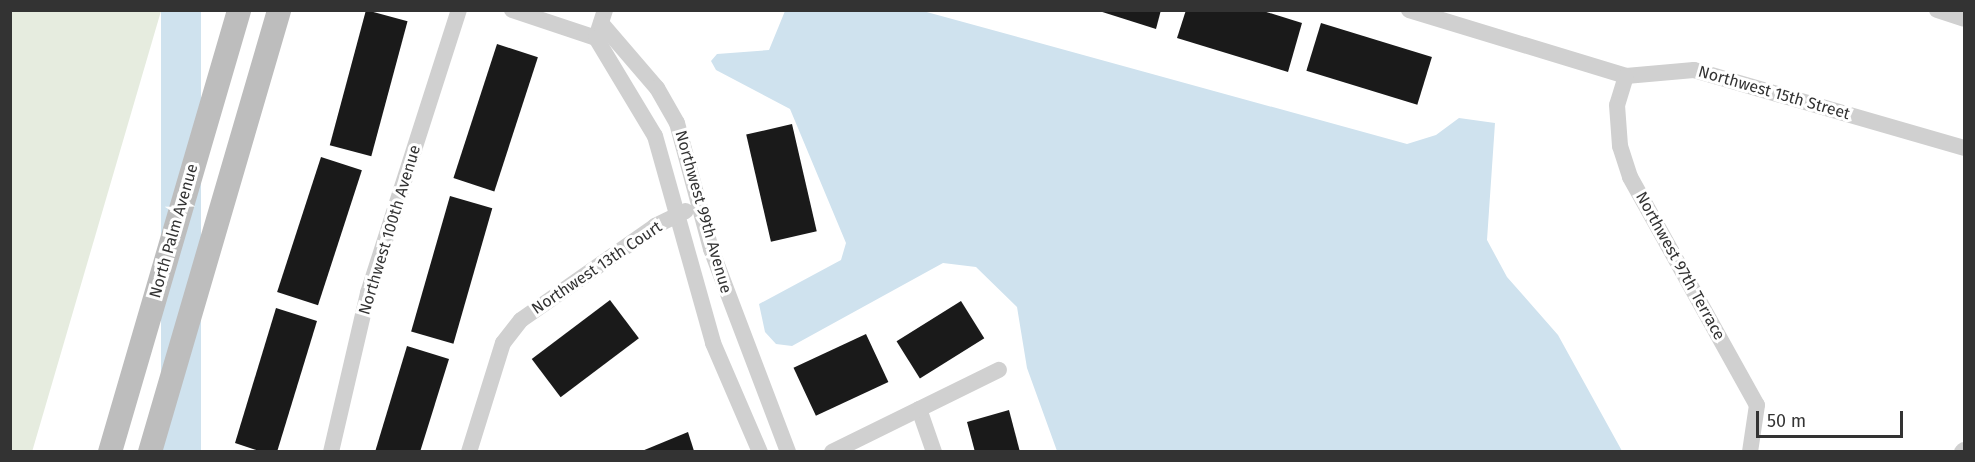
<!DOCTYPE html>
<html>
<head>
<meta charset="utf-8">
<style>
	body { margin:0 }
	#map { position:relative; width:1975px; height:462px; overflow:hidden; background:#fff; font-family:"Fira Sans",sans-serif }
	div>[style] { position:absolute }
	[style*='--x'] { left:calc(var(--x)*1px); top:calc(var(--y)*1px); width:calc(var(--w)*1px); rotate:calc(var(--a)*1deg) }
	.green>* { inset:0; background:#e6ecdf }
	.water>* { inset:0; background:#cfe2ee; transform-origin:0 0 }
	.building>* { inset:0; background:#1a1a1a; transform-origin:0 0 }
	.minor>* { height:16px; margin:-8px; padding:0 8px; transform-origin:8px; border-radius:8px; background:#d0d0d0 }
	.secondary>* { height:24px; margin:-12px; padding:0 12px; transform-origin:12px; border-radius:12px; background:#bdbdbd }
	span { translate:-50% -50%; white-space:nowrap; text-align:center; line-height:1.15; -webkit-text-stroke:6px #fff; paint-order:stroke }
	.street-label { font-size:16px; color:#333 }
	.frame { position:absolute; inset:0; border:12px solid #333; pointer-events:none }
	.scale { position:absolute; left:1756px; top:411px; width:147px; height:27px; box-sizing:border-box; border:3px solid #333; border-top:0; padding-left:8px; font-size:18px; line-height:21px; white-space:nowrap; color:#333; -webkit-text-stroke:4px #fff; paint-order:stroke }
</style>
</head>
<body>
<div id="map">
	<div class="green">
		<i style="clip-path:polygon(10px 11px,161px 11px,32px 452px,11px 451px)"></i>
	</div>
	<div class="water">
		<i style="left:161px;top:11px;width:40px;height:459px"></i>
		<i style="clip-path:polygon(785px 11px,923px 11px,1407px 144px,1436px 135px,1459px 118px,1495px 123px,1487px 240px,1507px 277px,1558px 335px,1622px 451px,1057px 451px,1027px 368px,1017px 307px,976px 267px,943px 263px,792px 346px,776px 344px,765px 332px,759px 304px,841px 260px,846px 243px,790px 109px,716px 70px,711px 61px,717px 54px,769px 50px)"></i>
	</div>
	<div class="building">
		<i style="left:366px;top:10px;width:43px;height:140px;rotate:15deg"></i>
		<i style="clip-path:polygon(1096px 10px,1161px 10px,1156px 29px)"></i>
		<i style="clip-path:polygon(1186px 10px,1260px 10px,1302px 23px,1288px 72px,1177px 38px)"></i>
		<i style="left:1321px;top:23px;width:116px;height:50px;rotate:17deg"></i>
		<i style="left:497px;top:44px;width:43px;height:141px;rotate:18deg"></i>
		<i style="left:792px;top:124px;width:110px;height:47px;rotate:77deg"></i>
		<i style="left:321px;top:157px;width:43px;height:142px;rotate:18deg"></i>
		<i style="left:450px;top:196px;width:44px;height:141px;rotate:16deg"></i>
		<i style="left:610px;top:300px;width:48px;height:98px;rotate:53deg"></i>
		<i style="left:961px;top:301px;width:44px;height:76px;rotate:58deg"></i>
		<i style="clip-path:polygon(276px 308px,317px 321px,277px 452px,262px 452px,235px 443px)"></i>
		<i style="left:866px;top:334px;width:53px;height:80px;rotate:65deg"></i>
		<i style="clip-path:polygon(407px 346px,449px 359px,420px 452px,375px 452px)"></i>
		<i style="clip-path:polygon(1009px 410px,1020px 452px,975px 452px,967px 422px)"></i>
		<i style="clip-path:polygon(688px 432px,694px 451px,642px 451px)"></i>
	</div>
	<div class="minor">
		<i style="--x:512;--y:10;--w:89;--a:18.4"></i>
		<i style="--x:605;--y:10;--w:29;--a:108"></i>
		<i style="--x:596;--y:38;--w:114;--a:59"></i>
		<i style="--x:655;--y:136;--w:215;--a:74.3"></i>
		<i style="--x:713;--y:343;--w:119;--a:66.7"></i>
		<i style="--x:1409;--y:10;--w:227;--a:16.9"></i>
		<i style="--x:1626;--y:76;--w:68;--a:-5"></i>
		<i style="--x:1694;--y:70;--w:281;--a:16.1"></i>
		<i style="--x:1937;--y:10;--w:28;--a:18"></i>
		<i style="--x:601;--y:23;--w:86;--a:49.3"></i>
		<i style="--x:657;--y:88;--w:40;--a:60.3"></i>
		<i style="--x:677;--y:123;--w:131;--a:74.9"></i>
		<i style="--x:711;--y:249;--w:217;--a:69.2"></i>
		<i style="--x:1626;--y:76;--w:30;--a:107"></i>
		<i style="--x:1617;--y:105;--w:41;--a:85.8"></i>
		<i style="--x:1620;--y:146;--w:33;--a:72"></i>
		<i style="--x:1630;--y:177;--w:261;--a:60.9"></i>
		<i style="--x:1757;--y:405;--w:48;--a:98.5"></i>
		<i style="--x:919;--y:409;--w:46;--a:70.8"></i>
		<i style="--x:331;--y:452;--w:163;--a:-76.9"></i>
		<i style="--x:368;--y:293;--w:297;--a:-72.2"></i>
		<i style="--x:469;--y:452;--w:114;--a:-72.7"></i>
		<i style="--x:503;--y:343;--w:29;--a:-52"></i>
		<i style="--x:521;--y:320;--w:164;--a:-35"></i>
		<i style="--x:655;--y:226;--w:34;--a:-26"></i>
		<i style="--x:832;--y:452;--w:186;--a:-26.2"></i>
		<i style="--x:1962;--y:452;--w:3;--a:-45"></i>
	</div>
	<div class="secondary">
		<i style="--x:110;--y:452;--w:460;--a:-73.7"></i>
		<i style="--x:150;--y:452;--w:460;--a:-73.7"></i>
	</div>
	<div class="street-label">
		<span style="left:1774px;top:93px;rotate:16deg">Northwest 15th Street</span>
		<span style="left:703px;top:212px;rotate:74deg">Northwest 99th Avenue</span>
		<span style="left:390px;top:230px;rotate:-73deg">Northwest 100th Avenue</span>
		<span style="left:174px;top:231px;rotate:-74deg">North Palm Avenue</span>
		<span style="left:1680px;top:266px;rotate:61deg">Northwest 97th Terrace</span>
		<span style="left:597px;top:268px;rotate:-34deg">Northwest 13th Court</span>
	</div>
	<div class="frame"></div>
	<div class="scale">50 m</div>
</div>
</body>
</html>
